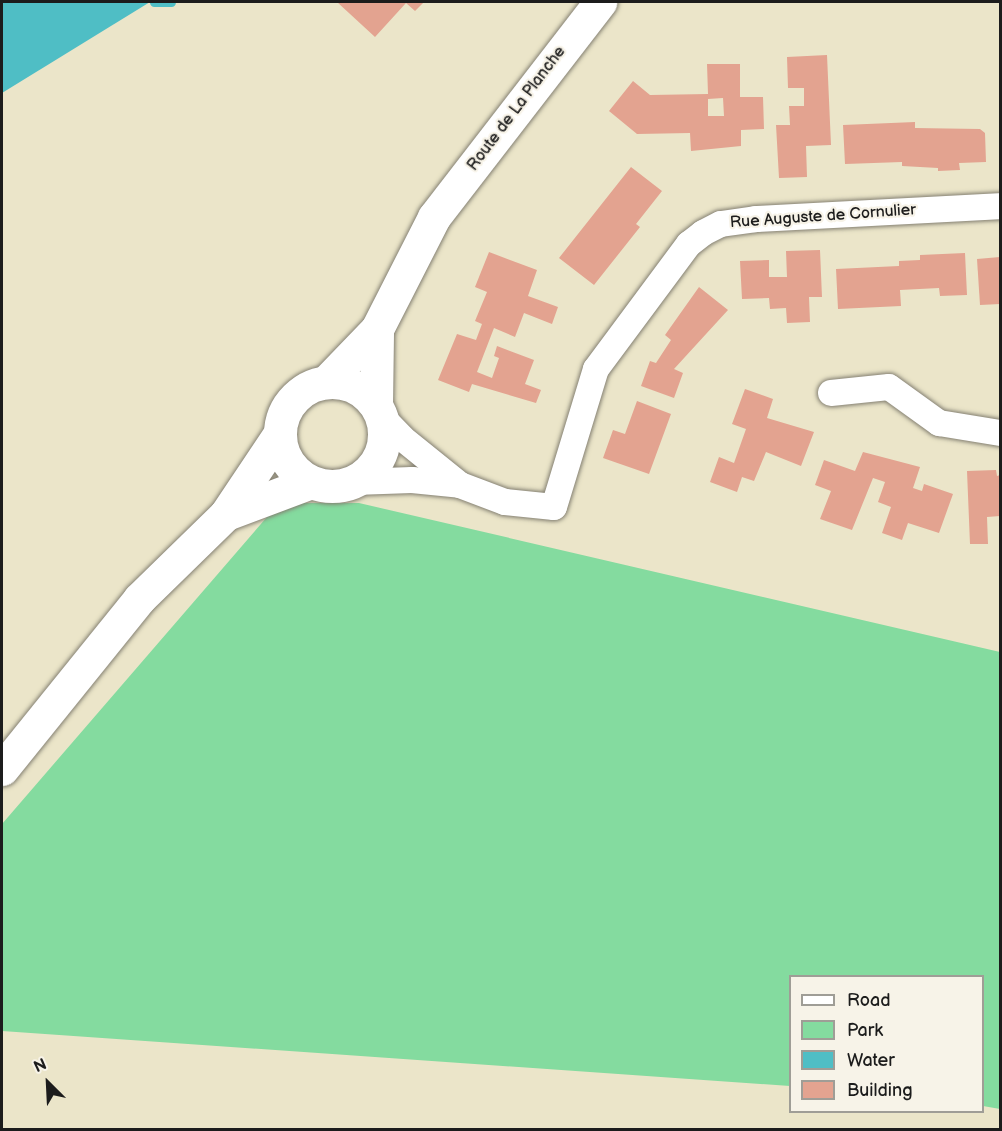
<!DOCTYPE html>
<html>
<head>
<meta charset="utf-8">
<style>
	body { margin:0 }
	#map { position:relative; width:1002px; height:1131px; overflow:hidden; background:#ebe5c9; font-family:"Balsamiq Sans",sans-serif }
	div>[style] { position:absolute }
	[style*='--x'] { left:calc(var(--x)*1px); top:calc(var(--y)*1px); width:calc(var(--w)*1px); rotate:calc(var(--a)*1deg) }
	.green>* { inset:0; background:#84db9f }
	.water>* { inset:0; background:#4fbec5 }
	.stream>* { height:9px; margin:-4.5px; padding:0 4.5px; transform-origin:4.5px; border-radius:4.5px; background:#4fbec5 }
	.building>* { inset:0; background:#e3a390 }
	.roads { filter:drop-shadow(0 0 2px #848072) drop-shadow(0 0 2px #848072) }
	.minor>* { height:26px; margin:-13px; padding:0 13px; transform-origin:13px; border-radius:13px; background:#fff }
	.tertiary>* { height:33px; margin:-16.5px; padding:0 16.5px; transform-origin:16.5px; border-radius:16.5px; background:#fff }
	.tertiary>.ring { margin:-16.5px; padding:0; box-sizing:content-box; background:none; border:33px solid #fff; border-radius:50% }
	span { translate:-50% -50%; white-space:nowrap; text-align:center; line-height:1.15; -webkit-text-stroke:4.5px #f7f3e8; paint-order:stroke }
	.street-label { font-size:16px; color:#1c1c1c }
	.frame { position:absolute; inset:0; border:3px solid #1c1c1c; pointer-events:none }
	.legend { position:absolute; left:789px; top:975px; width:195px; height:138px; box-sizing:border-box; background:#f7f3e8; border:2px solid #9f9d96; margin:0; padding:8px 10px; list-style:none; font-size:18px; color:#1c1c1c }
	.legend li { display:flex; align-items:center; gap:12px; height:30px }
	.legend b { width:30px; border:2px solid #9f9d96 }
	.north { position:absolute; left:18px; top:1053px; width:60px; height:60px; -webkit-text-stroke:4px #f7f3e8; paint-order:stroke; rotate:336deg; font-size:16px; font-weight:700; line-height:24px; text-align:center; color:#1c1c1c }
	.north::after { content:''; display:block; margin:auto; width:21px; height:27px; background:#1c1c1c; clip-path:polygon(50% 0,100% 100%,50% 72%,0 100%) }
</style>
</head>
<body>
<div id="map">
	<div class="green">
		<i style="clip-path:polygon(279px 503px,359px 503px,1000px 652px,1000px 1109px,983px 1106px,982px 976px,790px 976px,790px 1086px,2px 1031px,2px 824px)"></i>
	</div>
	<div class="water">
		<i style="clip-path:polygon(2px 2px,150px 2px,2px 93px)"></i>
	</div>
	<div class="stream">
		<i style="--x:154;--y:2;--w:17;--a:0"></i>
	</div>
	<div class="building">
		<i style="clip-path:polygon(337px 2px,424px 2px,415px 11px,406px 3px,375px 37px)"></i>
		<i style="clip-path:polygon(827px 55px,831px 145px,806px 146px,807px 177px,779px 178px,776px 125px,790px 125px,789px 106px,804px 106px,804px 88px,788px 88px,787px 57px)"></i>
		<i style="clip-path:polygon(evenodd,707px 64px,740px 64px,740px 97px,763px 97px,764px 129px,741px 130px,741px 146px,691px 151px,690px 133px,637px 134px,609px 111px,633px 81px,650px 95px,708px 94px,707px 64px,723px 98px,724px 116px,708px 116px,708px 99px,723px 98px)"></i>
		<i style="clip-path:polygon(915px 122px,915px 128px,980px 129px,985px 133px,986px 162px,959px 163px,960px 170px,938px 171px,938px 168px,902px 166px,902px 162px,845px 164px,843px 125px)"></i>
		<i style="clip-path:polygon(631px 167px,662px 191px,636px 224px,640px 227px,594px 285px,559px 258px)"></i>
		<i style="clip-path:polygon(820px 250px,822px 297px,809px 297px,810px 322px,787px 323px,786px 308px,770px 309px,769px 298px,742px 299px,740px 261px,769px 260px,769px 277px,787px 277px,786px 251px)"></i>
		<i style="clip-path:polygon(489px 252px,537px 270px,528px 296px,558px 307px,552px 324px,524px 313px,515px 337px,494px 328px,477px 372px,492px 378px,499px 358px,494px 356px,497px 346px,534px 360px,525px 384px,541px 390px,536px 403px,472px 384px,469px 392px,438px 380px,457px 334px,476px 340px,482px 324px,475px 321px,487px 292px,475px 287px)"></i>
		<i style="clip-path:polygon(965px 253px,967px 295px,940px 296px,939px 288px,900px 290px,901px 306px,838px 309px,836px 269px,899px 266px,899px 261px,920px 260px,920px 255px)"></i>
		<i style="clip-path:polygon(1000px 257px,1000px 304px,980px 305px,977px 259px)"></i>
		<i style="clip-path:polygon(699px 287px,728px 310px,674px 369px,683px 373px,674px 398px,641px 386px,650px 361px,656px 363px,671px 340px,665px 335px)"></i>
		<i style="clip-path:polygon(745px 389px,773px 399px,767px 418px,814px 432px,801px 466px,766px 452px,754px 481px,742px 477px,737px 492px,710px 482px,719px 457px,734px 463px,746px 429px,732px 424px)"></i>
		<i style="clip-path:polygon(637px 401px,671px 414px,649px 474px,603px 458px,613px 430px,625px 434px)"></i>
		<i style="clip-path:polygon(863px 452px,920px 467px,913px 488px,922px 491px,924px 484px,953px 494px,939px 533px,908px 523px,902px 540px,882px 533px,891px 507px,878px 502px,885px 482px,873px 478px,852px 530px,820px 519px,831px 491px,815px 485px,824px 460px,855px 471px)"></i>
		<i style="clip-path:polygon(996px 470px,997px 476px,1000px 475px,1000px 516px,987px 517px,988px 544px,970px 544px,967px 471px)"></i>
	</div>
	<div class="roads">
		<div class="minor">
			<i style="--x:831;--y:393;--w:58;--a:-5.9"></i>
			<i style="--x:889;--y:387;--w:62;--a:35.8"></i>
			<i style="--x:939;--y:423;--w:62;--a:9.3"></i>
			<i style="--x:381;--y:416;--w:30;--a:46"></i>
			<i style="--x:402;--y:438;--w:75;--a:39"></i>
			<i style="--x:354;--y:482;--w:58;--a:-2"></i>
			<i style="--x:412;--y:480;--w:48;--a:5.9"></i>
			<i style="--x:460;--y:485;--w:48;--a:20.7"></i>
			<i style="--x:505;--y:502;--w:49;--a:5.8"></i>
			<i style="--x:554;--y:507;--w:144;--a:-73.1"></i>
			<i style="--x:596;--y:369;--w:156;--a:-53.4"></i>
			<i style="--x:689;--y:244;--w:18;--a:-38"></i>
			<i style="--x:703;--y:233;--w:20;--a:-27"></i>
			<i style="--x:721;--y:224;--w:35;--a:-8"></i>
			<i style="--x:756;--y:219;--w:244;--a:-3"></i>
		</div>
		<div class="tertiary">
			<i class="ring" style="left:280px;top:382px;width:71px;height:71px"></i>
			<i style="--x:326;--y:382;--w:74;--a:-46.1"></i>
			<i style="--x:377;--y:329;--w:126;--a:-63"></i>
			<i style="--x:434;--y:217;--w:272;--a:-52.3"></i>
			<i style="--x:376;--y:405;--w:76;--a:-89.2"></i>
			<i style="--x:226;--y:514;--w:91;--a:-20.6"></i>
			<i style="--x:2;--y:769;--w:218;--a:-51.1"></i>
			<i style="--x:139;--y:599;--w:122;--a:-44.3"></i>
			<i style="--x:226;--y:514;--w:97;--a:-56.3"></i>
		</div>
	</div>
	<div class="street-label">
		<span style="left:517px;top:109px;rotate:-53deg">Route de La Planche</span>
		<span style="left:823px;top:217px;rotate:-4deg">Rue Auguste de Cornulier</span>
	</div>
	<div class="frame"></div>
	<ul class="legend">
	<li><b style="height:8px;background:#fff"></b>Road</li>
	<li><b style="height:16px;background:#84db9f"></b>Park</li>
	<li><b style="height:16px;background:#4fbec5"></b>Water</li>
	<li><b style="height:16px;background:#e3a390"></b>Building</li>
	</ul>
	<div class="north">N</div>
</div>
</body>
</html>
